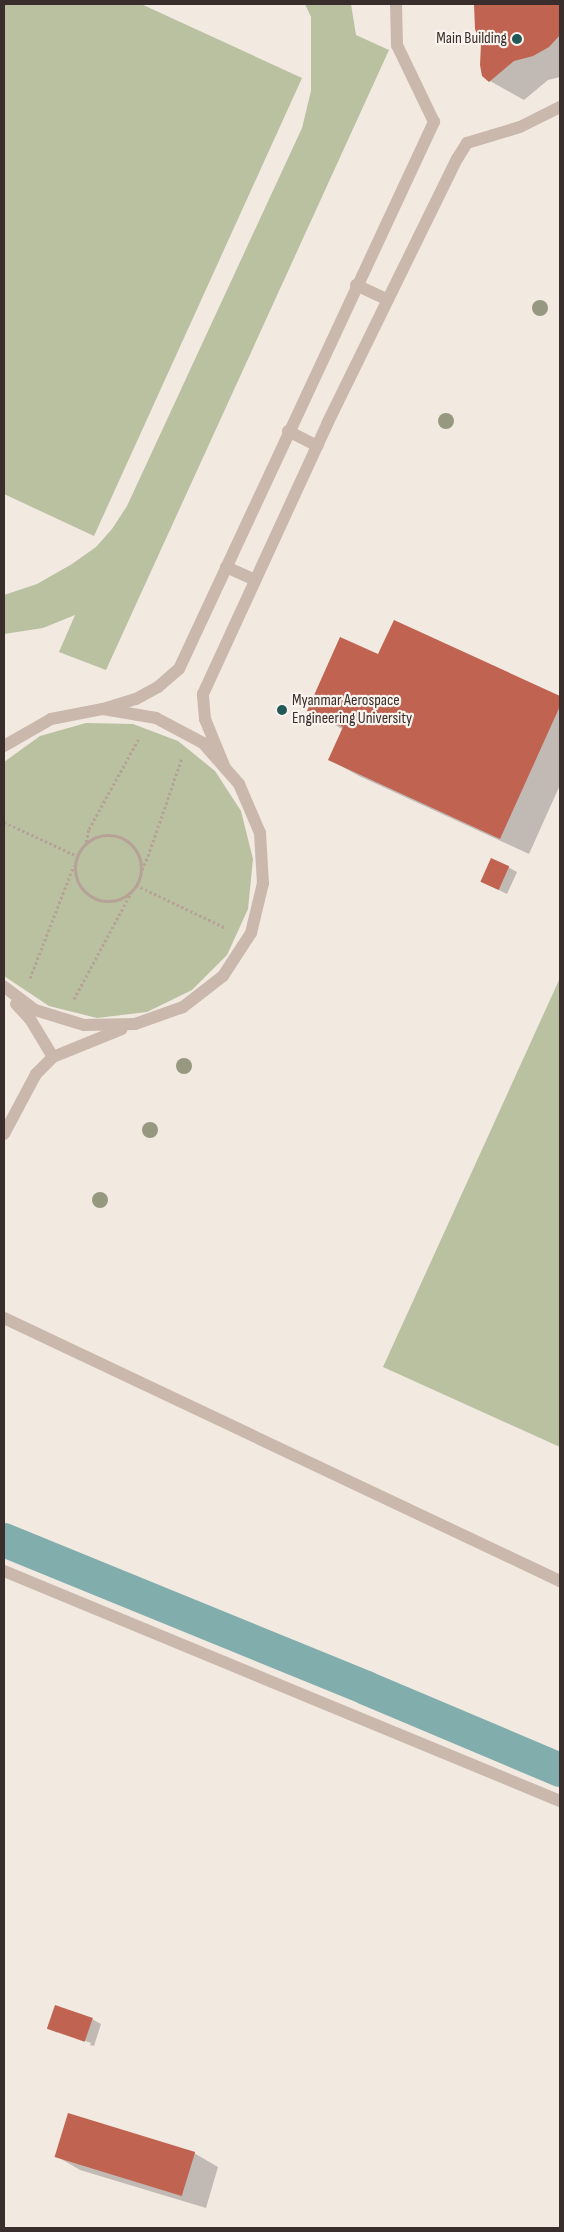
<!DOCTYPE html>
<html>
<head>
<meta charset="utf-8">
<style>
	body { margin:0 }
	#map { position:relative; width:564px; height:2232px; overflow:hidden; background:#f2e9e1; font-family:"Sofia Sans Condensed",sans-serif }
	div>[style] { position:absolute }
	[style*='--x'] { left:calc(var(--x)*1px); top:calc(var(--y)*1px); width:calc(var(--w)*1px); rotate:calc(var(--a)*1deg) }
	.green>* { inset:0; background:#b9c1a1 }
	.shadow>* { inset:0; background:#0003 }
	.canal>* { height:34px; margin:-17px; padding:0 17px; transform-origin:17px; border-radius:17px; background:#81aead }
	.building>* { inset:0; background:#c06351; transform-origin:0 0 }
	.path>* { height:3px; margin-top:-1.5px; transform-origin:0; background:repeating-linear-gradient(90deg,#b6a297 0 2.5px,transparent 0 5px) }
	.path>.ring { margin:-1.5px; padding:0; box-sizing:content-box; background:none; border:3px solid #b6a297; border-radius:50% }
	.minor>* { height:12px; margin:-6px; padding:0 6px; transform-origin:6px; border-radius:6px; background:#cab8ad }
	.trees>* { width:16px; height:16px; margin:-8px; border-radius:50%; background:#969880 }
	.dots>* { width:14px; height:14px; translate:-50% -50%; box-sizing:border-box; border:2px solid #faf3ed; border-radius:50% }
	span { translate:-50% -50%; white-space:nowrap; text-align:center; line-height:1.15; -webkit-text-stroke:4.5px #faf3ed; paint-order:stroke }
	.poi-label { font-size:16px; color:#392e2b }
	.right { translate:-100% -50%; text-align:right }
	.left { translate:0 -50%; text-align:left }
	.frame { position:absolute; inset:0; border:5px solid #392e2b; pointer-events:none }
</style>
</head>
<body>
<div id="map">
	<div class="green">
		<i style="clip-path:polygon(4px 4px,141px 4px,302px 78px,94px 536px,4px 494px)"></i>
		<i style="clip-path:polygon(305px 4px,351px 4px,356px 35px,389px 50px,106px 670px,59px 652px,75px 615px,43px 628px,4px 634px,4px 595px,37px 584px,72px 564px,96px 547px,112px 529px,127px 506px,302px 128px,311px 91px,311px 17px)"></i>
		<i style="clip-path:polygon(86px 723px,133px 724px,178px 741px,215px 771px,241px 811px,253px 859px,248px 909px,227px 955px,192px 990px,147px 1012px,97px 1018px,49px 1006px,4px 976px,4px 762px,40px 736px)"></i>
		<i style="clip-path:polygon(560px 978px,560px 1447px,383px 1367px)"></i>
	</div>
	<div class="shadow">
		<i style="clip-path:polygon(477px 4px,560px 4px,560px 77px,548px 80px,524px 100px,490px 81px,482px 44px,476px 29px)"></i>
		<i style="clip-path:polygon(394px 621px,560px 697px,560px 785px,529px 854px,359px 776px,330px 760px,344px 730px,308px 710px,379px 656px)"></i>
		<i style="clip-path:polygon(508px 867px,517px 872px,507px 894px,482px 882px)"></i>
		<i style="clip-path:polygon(92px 2019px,101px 2024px,94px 2046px,90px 2045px,91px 2043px,57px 2031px,57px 2033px,49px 2028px)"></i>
		<i style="clip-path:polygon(194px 2153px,218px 2167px,206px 2208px,80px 2170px,56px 2156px)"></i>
	</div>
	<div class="canal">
		<i style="--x:4;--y:1540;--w:391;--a:22.2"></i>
		<i style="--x:366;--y:1688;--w:211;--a:22.9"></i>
	</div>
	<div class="building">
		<i style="clip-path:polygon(474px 4px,560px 4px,560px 35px,549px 47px,533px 56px,514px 61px,489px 82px,482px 76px,480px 65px,481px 44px,475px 29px)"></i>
		<i style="clip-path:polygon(394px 620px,560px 696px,560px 706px,500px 839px,328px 760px,343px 727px,307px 711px,340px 637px,378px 654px)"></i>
		<i style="left:491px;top:858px;width:20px;height:26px;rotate:24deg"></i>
		<i style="left:55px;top:2005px;width:40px;height:25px;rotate:19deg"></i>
		<i style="left:68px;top:2113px;width:133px;height:46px;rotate:17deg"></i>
	</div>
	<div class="path">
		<i style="--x:4;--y:822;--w:81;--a:25"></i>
		<i class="ring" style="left:75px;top:835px;width:63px;height:63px"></i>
		<i style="--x:86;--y:842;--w:13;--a:-77"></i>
		<i style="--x:89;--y:829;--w:104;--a:-61.2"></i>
		<i style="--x:142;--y:870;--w:15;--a:-67"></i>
		<i style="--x:148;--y:856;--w:104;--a:-70.9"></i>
		<i style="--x:136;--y:885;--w:100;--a:25.5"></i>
		<i style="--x:30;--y:978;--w:121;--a:-68.7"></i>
		<i style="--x:74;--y:999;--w:123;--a:-61.8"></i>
	</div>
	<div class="minor">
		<i style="--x:356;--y:285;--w:35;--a:25"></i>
		<i style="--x:288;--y:431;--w:33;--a:27"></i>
		<i style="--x:226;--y:567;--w:32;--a:24"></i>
		<i style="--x:103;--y:709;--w:34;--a:-17"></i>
		<i style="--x:136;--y:699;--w:25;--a:-29"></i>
		<i style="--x:158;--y:687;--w:28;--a:-41"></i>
		<i style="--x:179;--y:669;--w:604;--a:-65.01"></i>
		<i style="--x:434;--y:122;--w:85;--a:-115.7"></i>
		<i style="--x:397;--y:45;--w:41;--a:-91.4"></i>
		<i style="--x:4;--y:746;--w:54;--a:-29.9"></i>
		<i style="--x:51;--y:719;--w:53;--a:-10.9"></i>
		<i style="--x:103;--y:709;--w:54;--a:9.6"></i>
		<i style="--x:156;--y:718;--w:53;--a:28"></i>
		<i style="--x:203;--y:743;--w:55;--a:48.7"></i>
		<i style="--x:239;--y:784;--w:53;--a:66.8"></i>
		<i style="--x:260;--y:833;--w:50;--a:86.6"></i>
		<i style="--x:263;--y:883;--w:51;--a:103.5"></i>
		<i style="--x:251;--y:933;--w:51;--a:123.1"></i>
		<i style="--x:223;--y:976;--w:51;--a:142.2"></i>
		<i style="--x:183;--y:1007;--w:51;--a:160.5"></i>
		<i style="--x:135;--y:1024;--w:51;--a:178.9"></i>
		<i style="--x:84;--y:1025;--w:51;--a:-163"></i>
		<i style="--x:35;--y:1010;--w:39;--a:-143"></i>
		<i style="--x:225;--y:768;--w:53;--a:-112.2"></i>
		<i style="--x:205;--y:719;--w:25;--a:-95"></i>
		<i style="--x:203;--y:694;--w:297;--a:-65.3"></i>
		<i style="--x:327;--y:424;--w:295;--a:-63.9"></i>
		<i style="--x:457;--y:159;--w:19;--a:-58"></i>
		<i style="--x:467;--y:143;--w:55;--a:-16.8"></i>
		<i style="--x:520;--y:127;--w:45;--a:-26.6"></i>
		<i style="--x:16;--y:1004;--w:21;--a:47"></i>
		<i style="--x:30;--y:1019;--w:44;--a:58.8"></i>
		<i style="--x:4;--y:1134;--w:68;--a:-61.9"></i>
		<i style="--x:36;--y:1074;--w:24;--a:-45"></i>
		<i style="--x:53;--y:1057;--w:74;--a:-22.1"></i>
		<i style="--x:4;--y:1318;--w:615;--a:25.32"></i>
		<i style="--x:4;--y:1571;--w:602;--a:22.47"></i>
	</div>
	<div class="trees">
		<i style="left:540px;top:308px"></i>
		<i style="left:446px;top:421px"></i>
		<i style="left:184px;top:1066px"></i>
		<i style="left:150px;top:1130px"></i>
		<i style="left:100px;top:1200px"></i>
	</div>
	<div class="dots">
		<i style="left:517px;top:39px;background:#225958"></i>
		<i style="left:282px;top:710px;background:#225958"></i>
	</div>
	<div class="poi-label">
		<span class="right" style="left:507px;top:39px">Main Building</span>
		<span class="left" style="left:292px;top:710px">Myanmar Aerospace<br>Engineering University</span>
	</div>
	<div class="frame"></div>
</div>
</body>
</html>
